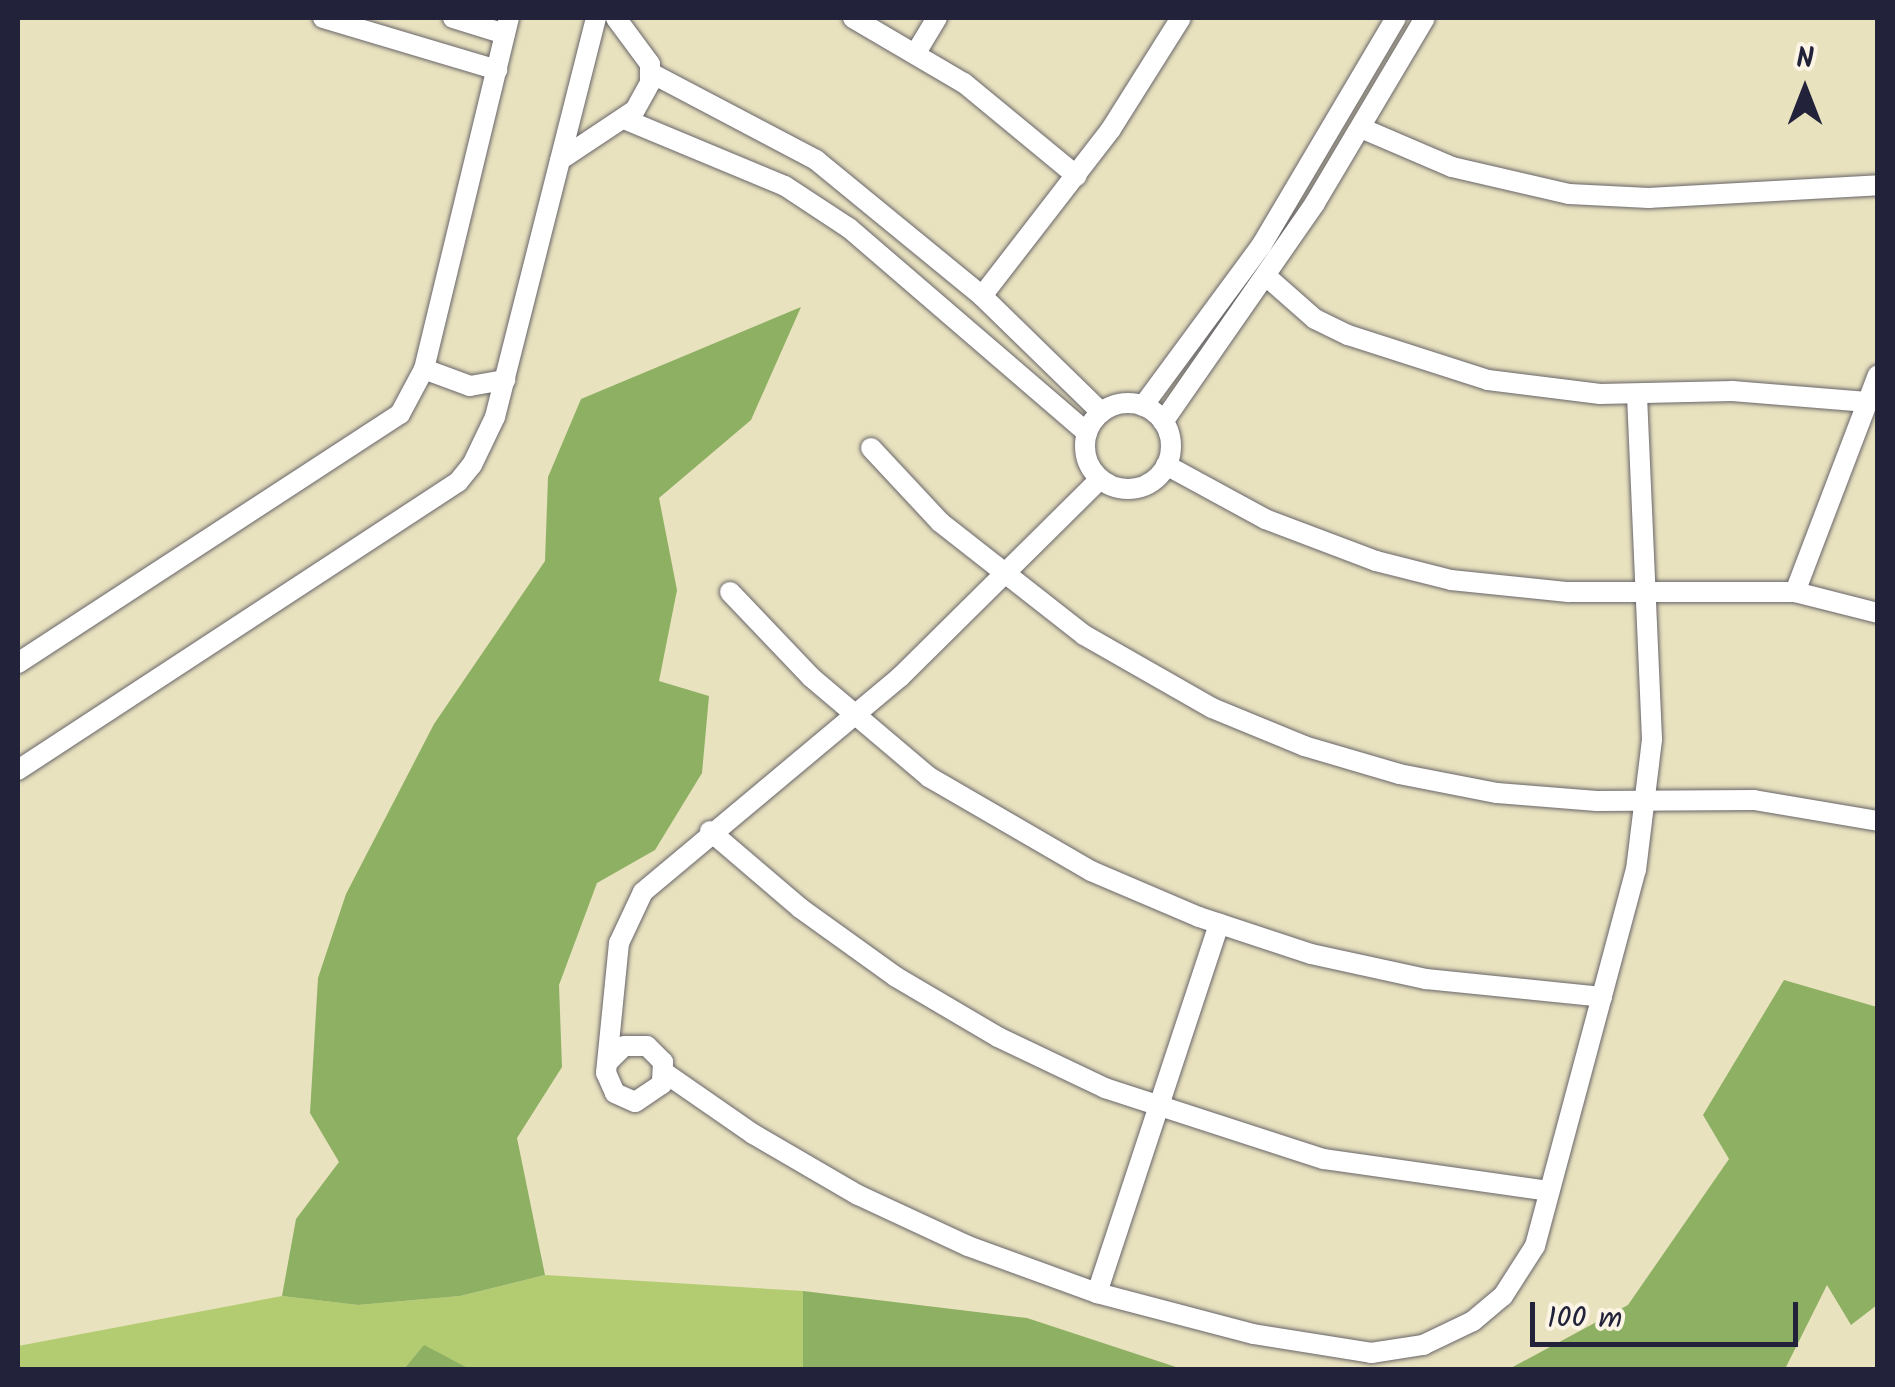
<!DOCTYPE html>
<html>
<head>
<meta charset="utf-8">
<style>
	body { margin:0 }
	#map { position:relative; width:1895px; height:1387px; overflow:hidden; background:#e9e2bf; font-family:Kalam,sans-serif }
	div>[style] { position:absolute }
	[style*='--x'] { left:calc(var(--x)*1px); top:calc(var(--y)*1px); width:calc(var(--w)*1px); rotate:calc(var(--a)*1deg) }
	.green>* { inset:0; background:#b3cc71 }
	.forest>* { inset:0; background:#8eb063 }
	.roads { filter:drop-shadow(0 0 2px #686569) drop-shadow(0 0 2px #686569) }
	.minor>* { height:20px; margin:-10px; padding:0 10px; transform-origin:10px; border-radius:10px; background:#fff }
	.minor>.ring { margin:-10px; padding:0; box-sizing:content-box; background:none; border:20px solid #fff; border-radius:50% }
	span { translate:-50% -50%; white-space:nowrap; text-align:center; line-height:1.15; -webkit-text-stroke:9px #fcf5e5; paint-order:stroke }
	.frame { position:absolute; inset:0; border:20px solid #22223b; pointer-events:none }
	.north { position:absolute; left:1755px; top:40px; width:100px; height:100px; -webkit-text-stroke:8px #fcf5e5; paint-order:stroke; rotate:0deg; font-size:28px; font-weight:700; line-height:40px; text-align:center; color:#22223b }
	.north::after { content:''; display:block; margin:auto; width:35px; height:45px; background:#22223b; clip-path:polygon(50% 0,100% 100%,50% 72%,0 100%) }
	.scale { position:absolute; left:1530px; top:1302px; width:268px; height:45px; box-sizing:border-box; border:5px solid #22223b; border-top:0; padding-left:12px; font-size:30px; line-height:35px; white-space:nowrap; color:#22223b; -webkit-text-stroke:8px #fcf5e5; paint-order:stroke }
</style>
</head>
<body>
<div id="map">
	<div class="green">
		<i style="clip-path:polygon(545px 1275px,803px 1291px,803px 1369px,470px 1369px,424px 1346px,404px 1369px,18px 1370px,18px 1346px,282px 1296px,358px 1305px,460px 1296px)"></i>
	</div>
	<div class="forest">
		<i style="clip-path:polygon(801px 307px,751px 420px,659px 498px,677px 590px,659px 681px,709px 696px,702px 773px,655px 850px,597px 883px,559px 985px,562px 1067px,517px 1138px,545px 1275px,460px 1296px,358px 1305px,282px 1296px,296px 1219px,339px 1162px,310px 1113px,318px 978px,346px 894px,434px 724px,545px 561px,548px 477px,581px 399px)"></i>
		<i style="clip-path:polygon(1784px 980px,1877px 1007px,1877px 1305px,1851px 1325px,1827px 1285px,1785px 1369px,1509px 1369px,1628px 1305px,1729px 1159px,1703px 1115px)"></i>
		<i style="clip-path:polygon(803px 1291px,1027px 1318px,1182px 1369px,803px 1369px)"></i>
		<i style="clip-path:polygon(424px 1345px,470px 1369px,404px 1369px)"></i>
	</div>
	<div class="roads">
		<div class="minor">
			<i style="--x:323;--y:18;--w:182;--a:16.6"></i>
			<i style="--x:453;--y:18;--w:54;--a:17.1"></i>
			<i style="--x:853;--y:18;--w:129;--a:30.4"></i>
			<i style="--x:964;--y:83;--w:146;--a:39.5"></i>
			<i style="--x:917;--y:51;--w:39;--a:-59"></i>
			<i style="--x:651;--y:73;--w:187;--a:27.8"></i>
			<i style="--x:816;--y:160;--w:215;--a:39.3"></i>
			<i style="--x:982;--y:296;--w:166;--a:44.3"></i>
			<i style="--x:624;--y:119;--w:174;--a:22.6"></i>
			<i style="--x:785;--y:186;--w:77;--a:33.3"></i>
			<i style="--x:849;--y:228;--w:313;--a:40.7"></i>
			<i style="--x:1361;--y:128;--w:99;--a:23.2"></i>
			<i style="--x:1452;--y:167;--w:120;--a:13"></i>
			<i style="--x:1569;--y:194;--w:80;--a:2.9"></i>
			<i style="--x:1649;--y:198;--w:229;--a:-3.2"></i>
			<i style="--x:560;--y:160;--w:90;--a:-33.7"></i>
			<i style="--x:635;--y:110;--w:31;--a:-61"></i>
			<i style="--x:650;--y:83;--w:19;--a:-90"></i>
			<i style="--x:650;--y:64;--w:57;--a:-126.5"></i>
			<i style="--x:1266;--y:276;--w:65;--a:41.3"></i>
			<i style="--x:1315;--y:319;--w:37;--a:26"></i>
			<i style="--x:1348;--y:335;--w:147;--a:17.8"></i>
			<i style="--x:1488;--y:380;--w:113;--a:7.1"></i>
			<i style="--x:1600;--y:394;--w:133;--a:-1.3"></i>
			<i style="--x:1733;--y:391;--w:134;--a:4.7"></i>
			<i style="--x:982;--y:296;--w:211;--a:-52.3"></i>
			<i style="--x:1111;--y:129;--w:131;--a:-57.8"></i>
			<i style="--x:424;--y:369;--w:49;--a:20.3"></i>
			<i style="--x:470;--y:386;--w:36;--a:-10"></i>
			<i class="ring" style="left:1085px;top:403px;width:66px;height:66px"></i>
			<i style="--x:1143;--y:406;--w:199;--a:-53.6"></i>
			<i style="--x:1261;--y:246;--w:265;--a:-59.4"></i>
			<i style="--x:1163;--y:422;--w:267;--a:-55.2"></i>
			<i style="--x:1315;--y:203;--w:215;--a:-59.3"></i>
			<i style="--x:871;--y:448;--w:101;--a:47"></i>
			<i style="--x:940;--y:522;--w:183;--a:38.1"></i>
			<i style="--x:1084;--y:635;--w:147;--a:29.7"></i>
			<i style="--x:1212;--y:708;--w:100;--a:22.4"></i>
			<i style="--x:1304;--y:746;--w:99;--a:16.4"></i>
			<i style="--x:1399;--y:774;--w:100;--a:11"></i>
			<i style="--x:1497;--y:793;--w:100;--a:4.6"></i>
			<i style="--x:1597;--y:801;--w:157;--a:-0.4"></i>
			<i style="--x:1754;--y:800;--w:126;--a:9.6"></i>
			<i style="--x:1166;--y:465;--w:113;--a:28.6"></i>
			<i style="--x:1265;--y:519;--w:119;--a:20.7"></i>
			<i style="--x:1376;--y:561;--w:77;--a:14.2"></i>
			<i style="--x:1451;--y:580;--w:118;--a:5.9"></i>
			<i style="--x:1568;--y:592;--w:227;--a:0"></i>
			<i style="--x:1795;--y:592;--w:86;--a:14.2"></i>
			<i style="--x:730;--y:592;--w:117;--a:46.4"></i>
			<i style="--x:811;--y:677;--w:155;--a:40.3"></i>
			<i style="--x:929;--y:777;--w:187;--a:30.1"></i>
			<i style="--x:1091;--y:871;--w:117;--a:23.1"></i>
			<i style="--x:1199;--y:917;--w:118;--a:18.3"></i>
			<i style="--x:1311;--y:954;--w:118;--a:12.3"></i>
			<i style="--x:1426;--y:979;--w:177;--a:5.8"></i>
			<i style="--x:1795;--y:592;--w:232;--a:-69.1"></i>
			<i style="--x:18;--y:663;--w:456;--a:-33.1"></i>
			<i style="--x:400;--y:414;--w:51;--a:-61.9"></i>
			<i style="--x:424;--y:369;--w:361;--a:-76.4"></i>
			<i style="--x:18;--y:770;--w:526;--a:-33.21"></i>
			<i style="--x:458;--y:482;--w:22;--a:-51"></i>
			<i style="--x:472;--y:465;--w:53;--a:-64.4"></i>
			<i style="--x:495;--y:417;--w:412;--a:-75.8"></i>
			<i style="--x:710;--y:831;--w:118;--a:40.5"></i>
			<i style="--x:800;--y:908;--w:118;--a:35.7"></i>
			<i style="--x:896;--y:977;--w:118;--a:30.5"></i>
			<i style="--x:998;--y:1037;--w:119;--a:25.5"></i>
			<i style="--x:1105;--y:1088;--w:230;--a:18"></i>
			<i style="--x:1324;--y:1159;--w:227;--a:8.1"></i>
			<i style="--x:609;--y:1061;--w:21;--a:-45"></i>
			<i style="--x:624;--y:1046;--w:23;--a:0"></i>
			<i style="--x:647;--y:1046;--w:23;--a:45"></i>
			<i style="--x:663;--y:1062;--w:22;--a:93"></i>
			<i style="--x:662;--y:1084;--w:32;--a:146"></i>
			<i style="--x:635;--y:1102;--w:22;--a:-156"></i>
			<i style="--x:615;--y:1093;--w:22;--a:-114"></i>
			<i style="--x:606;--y:1073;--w:131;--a:-84.3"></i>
			<i style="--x:619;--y:943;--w:56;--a:-64.8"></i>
			<i style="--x:643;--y:892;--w:335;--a:-39.9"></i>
			<i style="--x:900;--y:677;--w:281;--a:-44.7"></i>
			<i style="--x:665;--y:1073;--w:107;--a:34.7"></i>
			<i style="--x:753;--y:1134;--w:121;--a:30.2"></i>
			<i style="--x:858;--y:1195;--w:121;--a:24.9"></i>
			<i style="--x:968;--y:1246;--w:137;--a:20"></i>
			<i style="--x:1097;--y:1293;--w:161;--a:14.7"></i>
			<i style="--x:1253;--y:1334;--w:120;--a:9.1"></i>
			<i style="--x:1371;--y:1353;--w:53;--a:-8.7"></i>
			<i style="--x:1423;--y:1345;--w:55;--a:-25.6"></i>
			<i style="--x:1473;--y:1321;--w:39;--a:-40"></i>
			<i style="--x:1503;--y:1296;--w:59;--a:-57.4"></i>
			<i style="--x:1535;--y:1246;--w:389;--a:-75"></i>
			<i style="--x:1636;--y:870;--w:132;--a:-83"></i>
			<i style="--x:1652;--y:739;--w:345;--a:-92.5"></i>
			<i style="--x:1097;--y:1293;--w:389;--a:-71.7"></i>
		</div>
	</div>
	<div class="frame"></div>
	<div class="north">N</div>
	<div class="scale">100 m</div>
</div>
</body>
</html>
